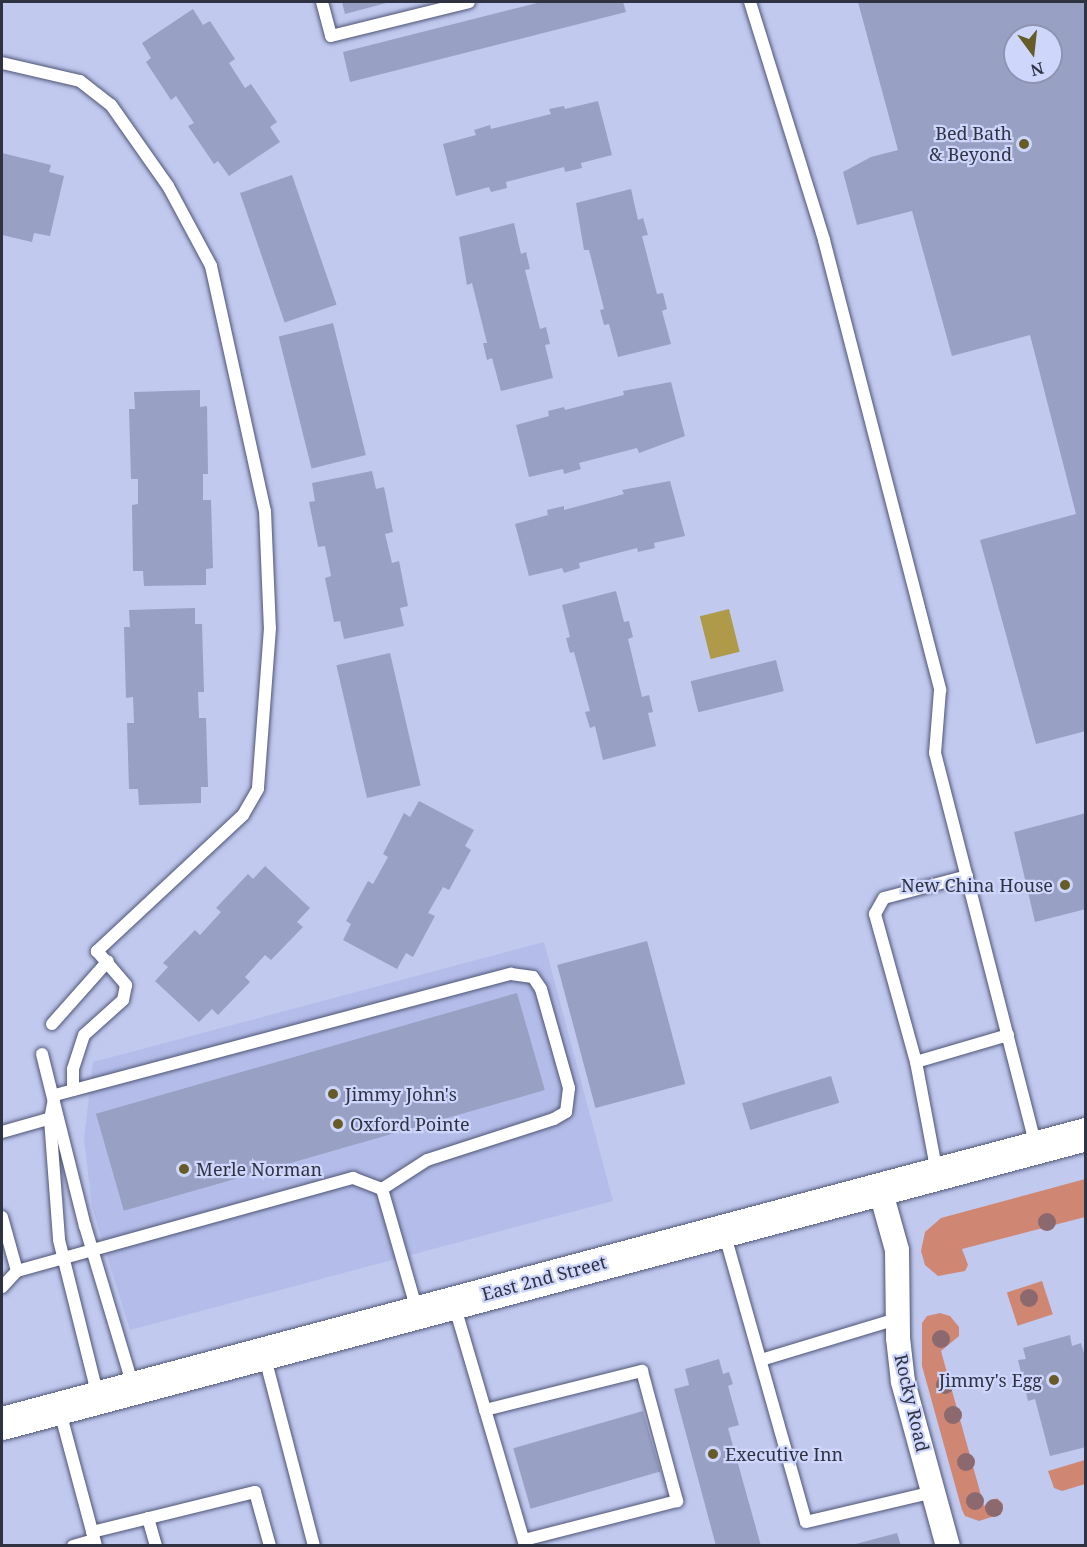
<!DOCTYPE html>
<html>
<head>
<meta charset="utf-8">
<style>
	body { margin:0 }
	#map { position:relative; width:1087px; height:1547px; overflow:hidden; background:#c1c9ef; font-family:"Noto Serif",serif }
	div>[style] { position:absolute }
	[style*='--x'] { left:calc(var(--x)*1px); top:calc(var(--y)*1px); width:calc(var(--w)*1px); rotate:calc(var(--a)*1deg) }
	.built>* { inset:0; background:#b4bde9 }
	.green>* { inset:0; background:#cf8773; transform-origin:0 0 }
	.water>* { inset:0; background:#ae9a49; transform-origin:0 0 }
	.building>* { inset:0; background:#98a0c4; transform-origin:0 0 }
	.roads { filter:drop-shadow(0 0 2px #4f5575) drop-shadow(0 0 2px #4f5575) }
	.service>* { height:12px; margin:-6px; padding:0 6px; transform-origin:6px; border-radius:6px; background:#fff }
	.minor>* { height:24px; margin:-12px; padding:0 12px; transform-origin:12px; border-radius:12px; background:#fff }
	.primary>* { height:33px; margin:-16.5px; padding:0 16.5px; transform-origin:16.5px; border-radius:16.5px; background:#fff }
	.trees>* { width:18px; height:18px; margin:-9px; border-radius:50%; background:#8c696e }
	.dots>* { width:16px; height:16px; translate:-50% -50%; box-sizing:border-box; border:3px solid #ced6fc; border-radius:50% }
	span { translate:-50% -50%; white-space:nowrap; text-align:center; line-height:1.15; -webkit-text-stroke:4.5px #ced6fc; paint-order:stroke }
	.poi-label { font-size:18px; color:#2f3241 }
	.right { translate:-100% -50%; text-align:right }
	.left { translate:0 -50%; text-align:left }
	.street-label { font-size:18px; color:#2f3241 }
	.frame { position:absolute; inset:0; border:3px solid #2f3241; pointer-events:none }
	.north { position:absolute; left:1003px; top:24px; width:60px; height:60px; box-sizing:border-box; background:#ced6fc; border:2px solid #8e94b1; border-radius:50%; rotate:165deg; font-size:16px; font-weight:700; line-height:24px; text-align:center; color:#2f3241 }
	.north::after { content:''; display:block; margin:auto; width:21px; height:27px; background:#675b28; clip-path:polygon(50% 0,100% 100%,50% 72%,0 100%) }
</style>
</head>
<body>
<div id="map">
	<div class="built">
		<i style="clip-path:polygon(544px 942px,613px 1201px,130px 1330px,92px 1207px,84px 1139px,93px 1062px)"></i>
	</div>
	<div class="green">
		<i style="clip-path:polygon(1085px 1179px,1085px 1217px,962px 1249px,968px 1265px,965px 1271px,938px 1276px,925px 1265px,921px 1251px,925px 1232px,941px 1218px)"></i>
		<i style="left:1042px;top:1281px;width:35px;height:37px;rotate:72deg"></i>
		<i style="clip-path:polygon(940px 1313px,950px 1316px,959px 1327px,959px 1336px,941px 1351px,984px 1506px,997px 1498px,1003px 1504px,1001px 1514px,979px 1521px,965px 1516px,962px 1510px,922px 1366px,922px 1323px,927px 1316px)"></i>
		<i style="clip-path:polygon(1085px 1460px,1085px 1484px,1062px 1491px,1054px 1488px,1048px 1471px)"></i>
	</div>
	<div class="water">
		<i style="left:729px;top:609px;width:44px;height:30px;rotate:76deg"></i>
	</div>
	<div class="building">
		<i style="clip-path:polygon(342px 2px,390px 2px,345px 14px)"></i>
		<i style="clip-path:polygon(541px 2px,623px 2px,626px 12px,350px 82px,343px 52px)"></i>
		<i style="clip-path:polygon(evenodd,858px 2px,1086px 2px,1086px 731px,1036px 744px,980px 540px,1076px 514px,1030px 335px,952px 356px,912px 211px,857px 225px,843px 172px,871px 157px,898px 150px,858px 2px,1015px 36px,1051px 36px,1051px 72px,1015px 72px,1015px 36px)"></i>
		<i style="clip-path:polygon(193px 9px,203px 25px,210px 21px,235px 59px,229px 63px,245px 88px,251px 84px,277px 122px,270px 127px,280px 142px,229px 176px,218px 161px,214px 164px,188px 126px,194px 123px,176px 96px,171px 100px,146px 62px,151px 58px,142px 43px)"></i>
		<i style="clip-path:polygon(598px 101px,612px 155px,581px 163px,582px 168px,565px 172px,564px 167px,506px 182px,507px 188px,491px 192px,489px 187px,456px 196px,443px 144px,476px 135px,474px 130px,490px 125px,491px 129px,551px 114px,549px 109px,564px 106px,565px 109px)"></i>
		<i style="clip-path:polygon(2px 153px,51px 165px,49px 172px,64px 176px,50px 236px,34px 233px,32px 242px,2px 235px)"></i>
		<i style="left:292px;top:175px;width:137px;height:55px;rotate:71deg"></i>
		<i style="clip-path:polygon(631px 189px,638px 220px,643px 218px,648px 235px,642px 236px,657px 294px,663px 293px,667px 309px,662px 311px,671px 344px,618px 357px,609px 324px,604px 325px,600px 310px,604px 309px,589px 250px,584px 250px,576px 203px)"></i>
		<i style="clip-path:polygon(514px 223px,521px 254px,526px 252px,530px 269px,525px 270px,540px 329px,546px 327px,550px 344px,545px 345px,553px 378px,501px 391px,492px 358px,487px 360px,483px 343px,487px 343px,472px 283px,467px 285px,459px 237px)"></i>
		<i style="left:333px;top:323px;width:136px;height:56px;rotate:76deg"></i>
		<i style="clip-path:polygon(671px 382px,685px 436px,639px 453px,637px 448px,579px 463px,581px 469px,564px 474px,563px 469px,529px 477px,516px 425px,549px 416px,548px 411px,564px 407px,565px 410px,624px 395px,623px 391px)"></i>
		<i style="clip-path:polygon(200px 390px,200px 407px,207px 406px,208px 474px,203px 474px,203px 500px,211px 500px,213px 568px,206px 569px,206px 585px,144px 586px,143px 571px,133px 571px,132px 505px,138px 504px,138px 479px,131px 479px,129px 409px,135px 409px,134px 392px)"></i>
		<i style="clip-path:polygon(372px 471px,376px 489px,384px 487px,393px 532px,385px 534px,392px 563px,399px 561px,408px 606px,400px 608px,404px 626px,344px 639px,340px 621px,334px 622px,325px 578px,331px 576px,325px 546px,318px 547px,309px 502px,315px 501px,312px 483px)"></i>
		<i style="clip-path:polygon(670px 481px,685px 536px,654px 543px,655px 548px,638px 552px,637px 548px,579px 563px,580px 568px,564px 573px,562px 568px,529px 576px,515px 524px,548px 515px,547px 510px,564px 506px,564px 510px,624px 494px,622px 490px)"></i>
		<i style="clip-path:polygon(616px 591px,624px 622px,629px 621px,633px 637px,628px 639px,642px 697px,649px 695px,653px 712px,648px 713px,656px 746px,603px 760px,595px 726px,590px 728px,585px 712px,590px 711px,574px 652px,570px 653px,566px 638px,570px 637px,562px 605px)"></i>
		<i style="clip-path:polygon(195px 608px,195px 624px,202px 624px,204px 692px,198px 692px,199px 718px,206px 718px,208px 787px,201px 787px,201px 803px,139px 805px,138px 789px,129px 789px,127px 723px,134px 723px,133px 697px,126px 698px,124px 627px,130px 627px,129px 610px)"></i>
		<i style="left:390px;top:653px;width:136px;height:55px;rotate:77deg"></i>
		<i style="left:776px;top:660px;width:32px;height:88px;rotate:76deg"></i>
		<i style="clip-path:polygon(419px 801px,474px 830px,465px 846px,471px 850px,449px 890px,443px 887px,428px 913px,435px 916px,413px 957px,406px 953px,397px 969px,343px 940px,351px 924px,346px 921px,368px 881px,373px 884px,388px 857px,383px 854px,404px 813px,410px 817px)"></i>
		<i style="clip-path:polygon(1086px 813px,1086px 909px,1035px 922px,1014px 832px)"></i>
		<i style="clip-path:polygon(265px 866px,310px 908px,297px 922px,303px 927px,271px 960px,265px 955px,245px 977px,250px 982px,218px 1015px,212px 1009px,199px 1022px,155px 981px,168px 967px,163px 963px,195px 930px,200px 935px,221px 912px,216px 908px,248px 874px,253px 879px)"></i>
		<i style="left:647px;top:941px;width:148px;height:93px;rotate:75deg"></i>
		<i style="left:517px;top:993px;width:101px;height:438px;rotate:74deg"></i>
		<i style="left:831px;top:1076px;width:28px;height:93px;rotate:73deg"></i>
		<i style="clip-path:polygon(1070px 1335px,1072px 1346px,1081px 1343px,1086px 1360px,1086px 1447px,1050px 1456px,1035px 1399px,1028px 1401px,1018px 1360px,1026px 1359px,1023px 1348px)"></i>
		<i style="clip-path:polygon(719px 1359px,723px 1374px,729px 1372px,733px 1384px,728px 1386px,739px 1425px,728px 1428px,761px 1546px,716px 1546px,674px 1389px,689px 1385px,685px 1369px)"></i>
		<i style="left:643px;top:1411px;width:63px;height:135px;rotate:74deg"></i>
		<i style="clip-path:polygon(897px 1533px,901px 1546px,852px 1546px,852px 1545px)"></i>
	</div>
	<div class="roads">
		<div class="service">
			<i style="--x:322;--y:2;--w:35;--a:75"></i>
			<i style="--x:331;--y:36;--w:142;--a:-13.8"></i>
			<i style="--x:750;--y:2;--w:249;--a:72.7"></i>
			<i style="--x:824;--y:240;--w:465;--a:75.5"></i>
			<i style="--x:940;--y:690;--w:63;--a:94.5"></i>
			<i style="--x:935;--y:753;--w:406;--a:75.6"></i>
			<i style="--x:2;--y:63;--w:80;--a:13"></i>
			<i style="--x:80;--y:81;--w:39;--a:38"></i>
			<i style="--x:111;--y:105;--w:99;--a:54.9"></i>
			<i style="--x:168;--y:186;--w:91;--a:61.7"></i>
			<i style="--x:211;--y:266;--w:251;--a:77.6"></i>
			<i style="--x:265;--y:511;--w:117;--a:87.6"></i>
			<i style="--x:270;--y:628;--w:161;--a:94.3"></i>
			<i style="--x:258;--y:789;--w:30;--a:120"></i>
			<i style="--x:243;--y:815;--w:200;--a:137"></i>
			<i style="--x:97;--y:951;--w:45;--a:49.5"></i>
			<i style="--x:126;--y:985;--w:15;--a:101"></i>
			<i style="--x:123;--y:1000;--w:52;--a:138.1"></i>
			<i style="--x:84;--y:1035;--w:36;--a:108"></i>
			<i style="--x:73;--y:1069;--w:21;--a:90"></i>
			<i style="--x:52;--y:1024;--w:84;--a:-48.4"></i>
			<i style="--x:42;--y:1054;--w:177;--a:76"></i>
			<i style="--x:85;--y:1226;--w:167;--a:73.3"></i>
			<i style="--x:916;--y:1062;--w:96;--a:-16.4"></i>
			<i style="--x:55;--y:1095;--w:472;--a:-14.9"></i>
			<i style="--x:511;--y:974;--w:22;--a:8"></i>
			<i style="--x:533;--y:977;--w:14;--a:56"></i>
			<i style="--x:541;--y:989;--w:103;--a:74.2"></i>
			<i style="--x:569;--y:1088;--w:24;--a:97"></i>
			<i style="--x:566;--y:1112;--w:14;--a:150"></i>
			<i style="--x:554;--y:1119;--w:133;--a:162.1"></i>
			<i style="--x:427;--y:1160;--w:54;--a:147.2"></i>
			<i style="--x:54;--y:1099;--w:20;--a:101"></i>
			<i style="--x:50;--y:1119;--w:121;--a:85.7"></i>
			<i style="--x:59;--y:1240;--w:161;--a:76"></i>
			<i style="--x:2;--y:1132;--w:55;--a:-15.8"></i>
			<i style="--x:937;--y:1173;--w:113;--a:-100.7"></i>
			<i style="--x:916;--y:1062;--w:154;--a:-105.5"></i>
			<i style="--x:875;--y:914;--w:18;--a:-61"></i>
			<i style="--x:884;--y:898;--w:86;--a:-14.8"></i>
			<i style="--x:2;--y:1217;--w:56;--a:74.5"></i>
			<i style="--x:17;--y:1271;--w:22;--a:133"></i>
			<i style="--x:724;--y:1232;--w:301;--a:74.2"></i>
			<i style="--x:806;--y:1522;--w:131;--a:-13.2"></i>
			<i style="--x:17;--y:1271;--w:349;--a:-15.5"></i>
			<i style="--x:353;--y:1178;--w:31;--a:21"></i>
			<i style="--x:382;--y:1189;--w:126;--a:73.9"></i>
			<i style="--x:454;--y:1304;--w:252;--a:73.6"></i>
			<i style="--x:264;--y:1354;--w:198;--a:75.4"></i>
			<i style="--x:761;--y:1360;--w:145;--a:-16.8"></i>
			<i style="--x:59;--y:1408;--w:143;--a:75"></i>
			<i style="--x:485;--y:1410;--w:162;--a:-14"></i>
			<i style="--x:642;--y:1371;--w:135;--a:74.9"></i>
			<i style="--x:677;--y:1501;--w:158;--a:165.7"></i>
			<i style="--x:148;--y:1518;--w:29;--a:74"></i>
			<i style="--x:92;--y:1532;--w:168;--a:-13.8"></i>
			<i style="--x:255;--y:1492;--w:56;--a:74.5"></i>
			<i style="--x:73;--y:1546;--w:22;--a:-16"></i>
		</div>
		<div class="minor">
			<i style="--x:880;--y:1189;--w:63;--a:74.4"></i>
			<i style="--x:897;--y:1250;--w:88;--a:89.3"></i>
			<i style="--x:898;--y:1338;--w:44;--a:83.5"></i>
			<i style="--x:903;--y:1382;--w:170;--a:74.7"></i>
		</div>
		<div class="primary">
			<i style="--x:2;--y:1423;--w:1122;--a:-14.93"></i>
		</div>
	</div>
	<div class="trees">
		<i style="left:1047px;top:1222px"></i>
		<i style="left:1029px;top:1298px"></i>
		<i style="left:941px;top:1339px"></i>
		<i style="left:945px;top:1385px"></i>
		<i style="left:953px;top:1415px"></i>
		<i style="left:966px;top:1462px"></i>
		<i style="left:975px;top:1501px"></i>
		<i style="left:994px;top:1508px"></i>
	</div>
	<div class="dots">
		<i style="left:1024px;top:144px;background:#675b28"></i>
		<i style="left:1065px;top:885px;background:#675b28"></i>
		<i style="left:333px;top:1094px;background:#675b28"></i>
		<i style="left:338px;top:1124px;background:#675b28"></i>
		<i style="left:184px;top:1169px;background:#675b28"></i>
		<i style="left:1054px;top:1380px;background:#675b28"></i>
		<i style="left:713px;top:1454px;background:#675b28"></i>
	</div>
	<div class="poi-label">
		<span class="right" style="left:1012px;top:144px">Bed Bath<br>&amp; Beyond</span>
		<span class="right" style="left:1053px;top:885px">New China House</span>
		<span class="left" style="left:345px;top:1094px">Jimmy John's</span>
		<span class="left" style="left:350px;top:1124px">Oxford Pointe</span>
		<span class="left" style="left:196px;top:1169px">Merle Norman</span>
		<span class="right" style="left:1042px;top:1380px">Jimmy's Egg</span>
		<span class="left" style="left:725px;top:1454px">Executive Inn</span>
	</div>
	<div class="street-label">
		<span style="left:544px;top:1278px;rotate:-15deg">East 2nd Street</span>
		<span style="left:912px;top:1403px;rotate:77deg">Rocky Road</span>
	</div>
	<div class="frame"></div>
	<div class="north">N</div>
</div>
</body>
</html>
